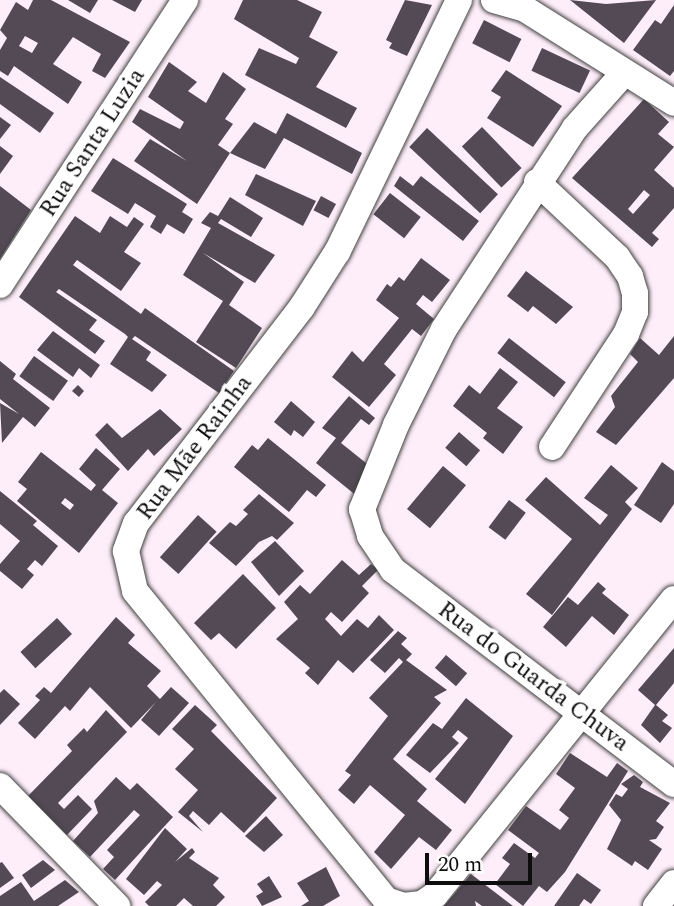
<!DOCTYPE html>
<html>
<head>
<meta charset="utf-8">
<style>
	body { margin:0 }
	#map { position:relative; width:674px; height:906px; overflow:hidden; background:#feeef9; font-family:Spectral,serif }
	div>[style] { position:absolute }
	[style*='--x'] { left:calc(var(--x)*1px); top:calc(var(--y)*1px); width:calc(var(--w)*1px); rotate:calc(var(--a)*1deg) }
	.building>* { inset:0; background:#534a55; transform-origin:0 0 }
	.roads { filter:drop-shadow(0 0 2px #404040) drop-shadow(0 0 2px #404040) }
	.street>* { height:26px; margin:-13px; padding:0 13px; transform-origin:13px; border-radius:13px; background:#fff }
	span { translate:-50% -50%; white-space:nowrap; text-align:center; line-height:1.15; -webkit-text-stroke:7px #fff; paint-order:stroke }
	.street-label { font-size:24px; color:#0d0d0d }
	.scale { position:absolute; left:425px; top:853px; width:107px; height:32px; box-sizing:border-box; border:4px solid #0d0d0d; border-top:0; padding-left:9px; font-size:21px; line-height:24px; white-space:nowrap; color:#0d0d0d; -webkit-text-stroke:5px #fff; paint-order:stroke }
</style>
</head>
<body>
<div id="map">
	<div class="building">
		<i style="clip-path:polygon(evenodd,33px 0,51px 0,130px 42px,105px 78px,92px 71px,101px 54px,73px 37px,53px 64px,82px 82px,68px 104px,14px 66px,8px 76px,0 71px,0 50px,7px 38px,0 30px,16px 2px,28px 10px,33px 0,25px 36px,38px 43px,32px 53px,19px 46px,25px 36px)"></i>
		<i style="clip-path:polygon(68px 0,98px 0,90px 13px)"></i>
		<i style="clip-path:polygon(112px 0,142px 0,135px 12px)"></i>
		<i style="clip-path:polygon(243px 0,297px 0,322px 12px,309px 37px,338px 52px,316px 87px,357px 108px,346px 128px,245px 75px,259px 48px,296px 64px,299px 58px,234px 19px)"></i>
		<i style="clip-path:polygon(405px 0,432px 5px,407px 56px,389px 48px,392px 43px,386px 40px)"></i>
		<i style="clip-path:polygon(570px 0,606px 4px,656px 0,624px 43px)"></i>
		<i style="clip-path:polygon(674px 5px,674px 71px,670px 76px,633px 50px,655px 20px,661px 24px)"></i>
		<i style="left:484px;top:20px;width:42px;height:26px;rotate:27deg"></i>
		<i style="left:542px;top:48px;width:53px;height:25px;rotate:25deg"></i>
		<i style="clip-path:polygon(169px 62px,197px 82px,188px 91px,206px 103px,223px 72px,246px 89px,225px 119px,233px 124px,218px 145px,230px 153px,197px 204px,134px 161px,150px 139px,187px 161px,132px 122px,140px 109px,180px 129px,184px 122px,148px 97px)"></i>
		<i style="clip-path:polygon(506px 70px,562px 106px,533px 147px,487px 118px,501px 97px,491px 91px)"></i>
		<i style="clip-path:polygon(0 77px,54px 113px,40px 133px,0 104px)"></i>
		<i style="clip-path:polygon(evenodd,644px 99px,669px 122px,658px 134px,674px 147px,654px 170px,674px 188px,674px 208px,652px 233px,659px 239px,652px 247px,572px 178px,644px 99px,644px 190px,650px 195px,633px 214px,628px 209px,644px 190px)"></i>
		<i style="clip-path:polygon(287px 113px,362px 153px,352px 174px,284px 138px,265px 169px,230px 153px,254px 122px,276px 134px)"></i>
		<i style="clip-path:polygon(0 117px,11px 125px,0 139px)"></i>
		<i style="left:482px;top:127px;width:57px;height:28px;rotate:46deg"></i>
		<i style="left:427px;top:128px;width:97px;height:26px;rotate:43deg"></i>
		<i style="clip-path:polygon(0 146px,13px 156px,0 174px)"></i>
		<i style="clip-path:polygon(113px 158px,187px 204px,182px 212px,193px 219px,184px 234px,167px 224px,161px 234px,150px 227px,156px 216px,135px 203px,128px 214px,91px 191px)"></i>
		<i style="clip-path:polygon(256px 174px,316px 201px,303px 226px,245px 195px)"></i>
		<i style="clip-path:polygon(400px 176px,413px 186px,421px 176px,479px 221px,463px 241px,394px 186px)"></i>
		<i style="clip-path:polygon(0 186px,31px 210px,0 259px)"></i>
		<i style="left:390px;top:193px;width:39px;height:27px;rotate:38deg"></i>
		<i style="left:321px;top:196px;width:17px;height:16px;rotate:28deg"></i>
		<i style="clip-path:polygon(230px 197px,263px 218px,251px 237px,221px 219px,218px 223px,275px 255px,255px 283px,203px 253px,244px 282px,229px 305px,262px 328px,236px 368px,196px 342px,223px 301px,183px 275px,211px 228px,201px 223px,210px 212px,218px 216px)"></i>
		<i style="clip-path:polygon(75px 216px,100px 233px,110px 216px,127px 227px,134px 217px,144px 224px,124px 252px,141px 263px,121px 291px,77px 260px,73px 265px,141px 314px,145px 308px,234px 371px,219px 393px,135px 336px,132px 339px,151px 352px,146px 360px,167px 375px,152px 392px,110px 364px,128px 337px,125px 334px,59px 289px,56px 292px,97px 320px,89px 330px,105px 341px,95px 354px,19px 297px)"></i>
		<i style="clip-path:polygon(421px 258px,450px 280px,432px 302px,423px 295px,416px 304px,434px 319px,421px 336px,412px 329px,384px 364px,396px 375px,369px 407px,332px 377px,352px 351px,363px 362px,399px 318px,376px 300px,387px 284px,391px 287px,399px 277px,404px 281px)"></i>
		<i style="clip-path:polygon(526px 271px,573px 307px,556px 324px,533px 306px,528px 312px,507px 296px)"></i>
		<i style="clip-path:polygon(53px 331px,100px 365px,91px 378px,79px 368px,73px 377px,37px 350px)"></i>
		<i style="clip-path:polygon(674px 336px,674px 378px,616px 445px,596px 432px,615px 407px,611px 396px,638px 362px,630px 354px,640px 338px,659px 355px)"></i>
		<i style="left:509px;top:338px;width:72px;height:19px;rotate:38deg"></i>
		<i style="left:34px;top:356px;width:42px;height:25px;rotate:36deg"></i>
		<i style="clip-path:polygon(0 361px,16px 374px,13px 379px,50px 408px,35px 427px,23px 417px,2px 443px,0 403px,19px 414px,0 399px)"></i>
		<i style="clip-path:polygon(500px 368px,518px 382px,497px 408px,523px 427px,503px 454px,483px 438px,487px 433px,453px 406px,469px 385px,480px 394px)"></i>
		<i style="clip-path:polygon(78px 385px,84px 391px,79px 397px,72px 391px)"></i>
		<i style="clip-path:polygon(349px 396px,375px 418px,369px 425px,361px 419px,341px 443px,376px 471px,358px 497px,316px 463px,336px 438px,322px 428px)"></i>
		<i style="clip-path:polygon(291px 401px,315px 422px,303px 437px,294px 430px,291px 436px,274px 422px)"></i>
		<i style="clip-path:polygon(160px 409px,182px 429px,154px 456px,148px 449px,128px 471px,95px 435px,107px 423px,122px 438px)"></i>
		<i style="left:459px;top:432px;width:28px;height:21px;rotate:41deg"></i>
		<i style="clip-path:polygon(268px 438px,326px 485px,316px 497px,307px 490px,289px 512px,234px 467px,252px 445px,258px 450px)"></i>
		<i style="clip-path:polygon(evenodd,96px 448px,120px 469px,102px 490px,118px 503px,79px 553px,17px 501px,27px 489px,18px 482px,41px 452px,91px 491px,96px 485px,79px 469px,96px 448px,65px 498px,74px 505px,70px 510px,61px 503px,65px 498px)"></i>
		<i style="clip-path:polygon(662px 462px,674px 471px,674px 504px,661px 523px,634px 505px)"></i>
		<i style="clip-path:polygon(611px 465px,638px 488px,625px 502px,632px 509px,552px 615px,526px 594px,572px 539px,525px 500px,546px 477px,600px 525px,608px 515px,584px 498px)"></i>
		<i style="left:443px;top:466px;width:30px;height:56px;rotate:40deg"></i>
		<i style="clip-path:polygon(0 491px,37px 521px,33px 525px,58px 546px,42px 566px,35px 560px,27px 569px,34px 575px,22px 589px,0 571px,0 564px,20px 541px,0 524px)"></i>
		<i style="clip-path:polygon(259px 494px,294px 523px,277px 540px,272px 536px,259px 542px,236px 566px,209px 543px,230px 522px,236px 526px,248px 514px,243px 510px)"></i>
		<i style="left:509px;top:500px;width:21px;height:34px;rotate:37deg"></i>
		<i style="left:198px;top:515px;width:25px;height:57px;rotate:42deg"></i>
		<i style="clip-path:polygon(275px 541px,304px 571px,279px 596px,251px 562px)"></i>
		<i style="clip-path:polygon(342px 560px,359px 575px,371px 564px,378px 570px,362px 586px,369px 593px,342px 622px,331px 612px,325px 619px,341px 636px,357px 619px,368px 628px,379px 615px,394px 630px,353px 673px,338px 660px,318px 685px,305px 673px,310px 668px,276px 639px,298px 619px,284px 602px,300px 585px,310px 594px)"></i>
		<i style="clip-path:polygon(243px 574px,276px 608px,236px 649px,219px 633px,211px 640px,194px 623px)"></i>
		<i style="clip-path:polygon(598px 582px,606px 589px,602px 593px,629px 615px,614px 635px,592px 616px,566px 647px,543px 627px,568px 597px,578px 605px)"></i>
		<i style="clip-path:polygon(116px 617px,135px 635px,128px 643px,161px 671px,147px 686px,160px 699px,171px 687px,189px 703px,159px 736px,141px 720px,156px 702px,131px 728px,90px 687px,70px 711px,65px 706px,35px 739px,18px 723px,40px 700px,35px 696px,44px 687px,51px 693px)"></i>
		<i style="left:57px;top:618px;width:22px;height:50px;rotate:47deg"></i>
		<i style="clip-path:polygon(398px 631px,407px 638px,401px 644px,412px 654px,406px 660px,447px 690px,434px 697px,441px 703px,393px 759px,427px 789px,417px 801px,452px 830px,436px 850px,419px 837px,391px 869px,374px 852px,405px 815px,370px 785px,354px 804px,338px 790px,351px 775px,345px 771px,388px 716px,369px 698px,403px 662px,399px 658px,385px 673px,370px 660px)"></i>
		<i style="clip-path:polygon(674px 648px,674px 683px,656px 705px,668px 715px,662px 721px,672px 728px,660px 743px,641px 725px,655px 705px,638px 690px)"></i>
		<i style="left:446px;top:655px;width:28px;height:17px;rotate:41deg"></i>
		<i style="clip-path:polygon(4px 689px,20px 704px,0 725px,0 693px)"></i>
		<i style="clip-path:polygon(466px 698px,513px 736px,465px 804px,435px 779px,468px 738px,458px 730px,452px 737px,459px 743px,430px 773px,406px 755px,433px 723px,442px 729px)"></i>
		<i style="clip-path:polygon(195px 705px,217px 725px,211px 731px,277px 798px,244px 833px,221px 812px,209px 825px,193px 811px,189px 816px,203px 832px,178px 812px,198px 790px,175px 769px,194px 749px,172px 729px)"></i>
		<i style="clip-path:polygon(106px 710px,127px 732px,58px 803px,64px 809px,78px 795px,92px 809px,67px 835px,28px 796px,72px 751px,67px 745px,84px 728px,87px 732px)"></i>
		<i style="clip-path:polygon(570px 753px,607px 777px,617px 763px,628px 771px,565px 872px,547px 892px,539px 886px,523px 906px,495px 884px,510px 864px,502px 858px,514px 843px,535px 858px,539px 853px,508px 830px,526px 806px,560px 830px,569px 818px,559px 810px,575px 788px,556px 774px)"></i>
		<i style="clip-path:polygon(634px 775px,643px 782px,640px 787px,670px 803px,656px 821px,664px 827px,656px 839px,649px 840px,662px 849px,648px 870px,635px 861px,632px 866px,607px 849px,621px 820px,609px 805px,616px 794px,622px 797px,628px 789px,621px 784px)"></i>
		<i style="clip-path:polygon(116px 777px,130px 790px,137px 783px,173px 817px,115px 880px,103px 869px,114px 857px,107px 850px,140px 815px,134px 810px,90px 857px,73px 841px,98px 813px,94px 801px)"></i>
		<i style="clip-path:polygon(266px 816px,283px 835px,264px 852px,245px 836px)"></i>
		<i style="clip-path:polygon(165px 828px,187px 849px,175px 862px,192px 848px,195px 852px,189px 858px,219px 878px,213px 885px,225px 897px,216px 906px,193px 906px,184px 898px,176px 906px,149px 906px,145px 902px,162px 885px,157px 881px,144px 895px,126px 879px)"></i>
		<i style="clip-path:polygon(43px 860px,55px 870px,31px 888px,22px 875px)"></i>
		<i style="clip-path:polygon(2px 862px,14px 878px,0 888px,0 863px)"></i>
		<i style="clip-path:polygon(326px 867px,340px 896px,323px 906px,301px 906px,309px 901px,297px 883px)"></i>
		<i style="clip-path:polygon(577px 873px,601px 890px,591px 904px,584px 899px,579px 906px,554px 906px)"></i>
		<i style="clip-path:polygon(471px 874px,513px 906px,482px 906px,475px 901px,476px 906px,444px 906px)"></i>
		<i style="clip-path:polygon(269px 876px,282px 897px,262px 906px,256px 896px,263px 892px,257px 884px)"></i>
		<i style="clip-path:polygon(65px 880px,79px 892px,58px 906px,0 906px,0 896px,21px 882px,34px 901px)"></i>
	</div>
	<div class="roads">
		<div class="street">
			<i style="--x:459;--y:0;--w:280;--a:115.8"></i>
			<i style="--x:337;--y:252;--w:65;--a:122.5"></i>
			<i style="--x:302;--y:307;--w:272;--a:127.5"></i>
			<i style="--x:136;--y:523;--w:30;--a:110"></i>
			<i style="--x:126;--y:551;--w:41;--a:77.3"></i>
			<i style="--x:135;--y:591;--w:398;--a:50.9"></i>
			<i style="--x:386;--y:900;--w:18;--a:19"></i>
			<i style="--x:403;--y:906;--w:19;--a:-6"></i>
			<i style="--x:422;--y:904;--w:16;--a:-35"></i>
			<i style="--x:435;--y:895;--w:380;--a:-51.1"></i>
			<i style="--x:494;--y:0;--w:32;--a:16"></i>
			<i style="--x:525;--y:9;--w:176;--a:32.2"></i>
			<i style="--x:624;--y:73;--w:74;--a:131.7"></i>
			<i style="--x:575;--y:128;--w:240;--a:123.1"></i>
			<i style="--x:444;--y:329;--w:107;--a:116.6"></i>
			<i style="--x:396;--y:425;--w:91;--a:112"></i>
			<i style="--x:362;--y:509;--w:28;--a:73"></i>
			<i style="--x:370;--y:536;--w:41;--a:55.9"></i>
			<i style="--x:393;--y:570;--w:353;--a:37.3"></i>
			<i style="--x:537;--y:182;--w:110;--a:43.2"></i>
			<i style="--x:617;--y:257;--w:23;--a:56"></i>
			<i style="--x:630;--y:276;--w:18;--a:74"></i>
			<i style="--x:635;--y:293;--w:19;--a:90"></i>
			<i style="--x:635;--y:312;--w:24;--a:112"></i>
			<i style="--x:626;--y:334;--w:135;--a:123.2"></i>
			<i style="--x:0;--y:285;--w:340;--a:-57"></i>
			<i style="--x:0;--y:786;--w:168;--a:45.7"></i>
			<i style="--x:656;--y:906;--w:29;--a:-52"></i>
		</div>
	</div>
	<div class="street-label">
		<span style="left:93px;top:143px;rotate:-57deg">Rua Santa Luzia</span>
		<span style="left:195px;top:448px;rotate:-53deg">Rua Mãe Rainha</span>
		<span style="left:533px;top:677px;rotate:37deg">Rua do Guarda Chuva</span>
	</div>
	<div class="scale">20 m</div>
</div>
</body>
</html>
